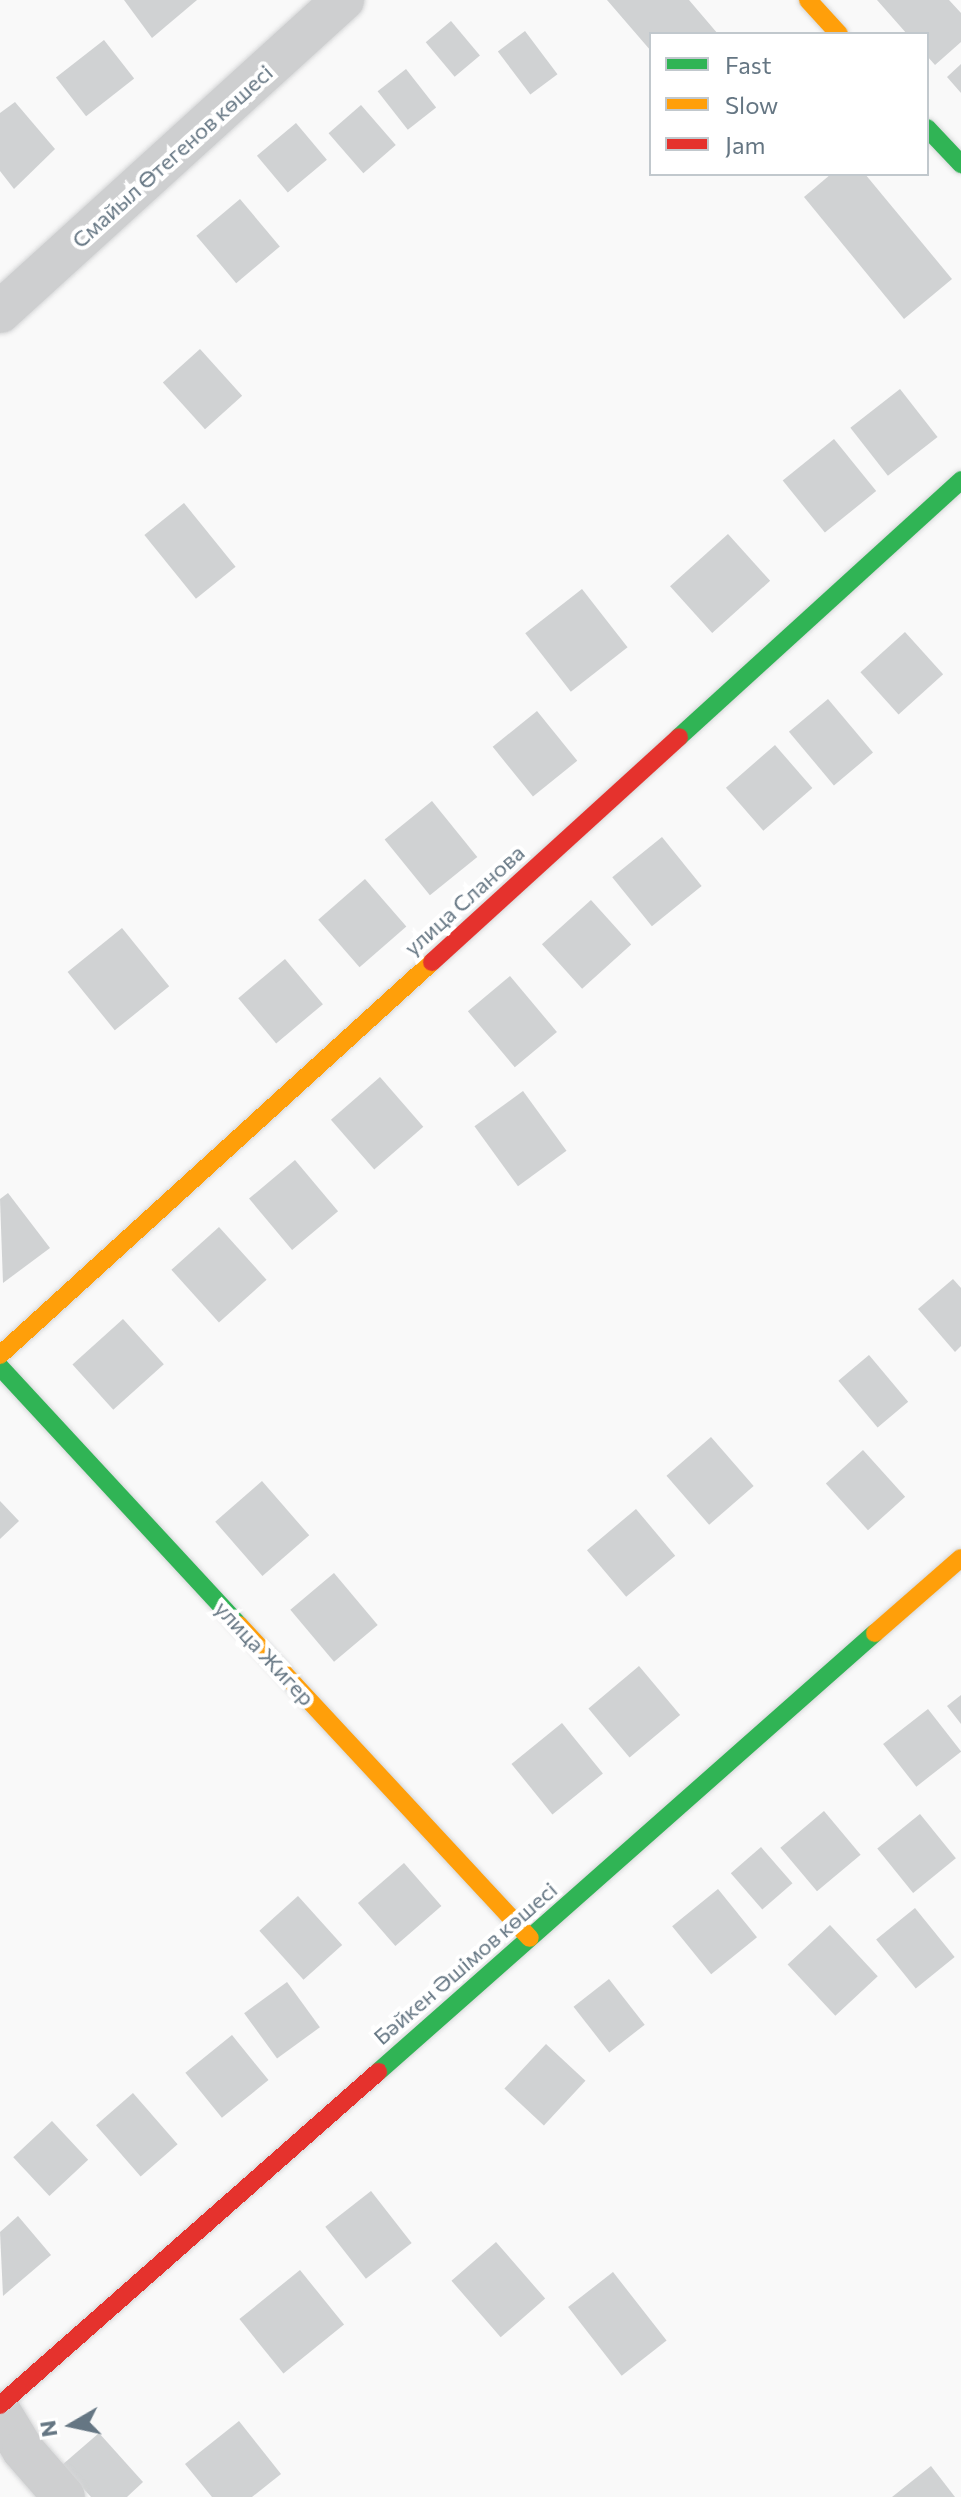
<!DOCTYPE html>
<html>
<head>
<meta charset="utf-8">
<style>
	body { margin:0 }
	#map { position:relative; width:961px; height:2497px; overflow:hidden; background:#f9f9f9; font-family:Commissioner,sans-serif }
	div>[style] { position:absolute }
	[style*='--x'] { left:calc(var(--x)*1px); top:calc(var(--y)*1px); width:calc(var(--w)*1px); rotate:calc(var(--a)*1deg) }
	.building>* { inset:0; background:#d0d2d3; transform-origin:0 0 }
	.roads { filter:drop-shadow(0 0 2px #d5d6d7) drop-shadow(0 0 2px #d5d6d7) }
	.street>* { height:42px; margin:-21px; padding:0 21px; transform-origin:21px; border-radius:21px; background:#cecfd0 }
	.fast>* { height:18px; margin:-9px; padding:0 9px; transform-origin:9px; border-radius:9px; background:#30b455 }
	.slow>* { height:18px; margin:-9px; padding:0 9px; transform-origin:9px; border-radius:9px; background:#ff9f0a }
	.jam>* { height:18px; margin:-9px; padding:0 9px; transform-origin:9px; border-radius:9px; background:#e5322d }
	span { translate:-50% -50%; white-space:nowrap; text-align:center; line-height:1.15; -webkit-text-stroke:8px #fff; paint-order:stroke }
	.street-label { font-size:22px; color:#657683 }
	.legend { position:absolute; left:649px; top:32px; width:280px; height:144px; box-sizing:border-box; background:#fff; border:2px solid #c1c8cd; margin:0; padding:10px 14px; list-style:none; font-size:24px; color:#657683 }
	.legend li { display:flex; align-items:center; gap:16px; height:40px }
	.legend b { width:40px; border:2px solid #c1c8cd }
	.north { position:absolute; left:32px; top:2385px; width:80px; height:80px; -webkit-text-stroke:6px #fff; paint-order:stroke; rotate:261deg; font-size:22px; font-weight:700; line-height:32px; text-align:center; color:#657683 }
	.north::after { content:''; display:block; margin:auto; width:28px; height:36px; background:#657683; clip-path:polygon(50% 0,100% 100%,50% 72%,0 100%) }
</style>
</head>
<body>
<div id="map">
	<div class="building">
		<i style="clip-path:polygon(124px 0,197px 0,152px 38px)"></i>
		<i style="clip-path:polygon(607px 0,689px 0,718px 34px,651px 34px,651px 51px)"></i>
		<i style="clip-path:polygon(877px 0,949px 0,961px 13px,961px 42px,935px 65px,927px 56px,927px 34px,907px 34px)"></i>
		<i style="left:451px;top:21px;width:45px;height:33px;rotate:50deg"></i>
		<i style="left:525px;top:31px;width:54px;height:34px;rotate:53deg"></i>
		<i style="left:104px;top:40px;width:49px;height:61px;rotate:52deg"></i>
		<i style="clip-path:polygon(961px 64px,961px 93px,947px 77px)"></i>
		<i style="left:406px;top:69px;width:49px;height:36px;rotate:52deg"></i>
		<i style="clip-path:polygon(15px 102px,55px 149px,14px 189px,0 171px,0 113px)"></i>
		<i style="left:361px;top:105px;width:53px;height:43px;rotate:49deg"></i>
		<i style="left:296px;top:123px;width:48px;height:51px;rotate:50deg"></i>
		<i style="clip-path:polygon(831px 174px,865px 174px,952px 279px,904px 319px,804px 197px)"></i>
		<i style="left:240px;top:199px;width:62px;height:57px;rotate:50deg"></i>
		<i style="left:200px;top:349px;width:63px;height:50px;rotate:48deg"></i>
		<i style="left:900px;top:389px;width:61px;height:63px;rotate:52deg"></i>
		<i style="left:834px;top:439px;width:67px;height:66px;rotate:51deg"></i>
		<i style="left:184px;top:503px;width:82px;height:51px;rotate:51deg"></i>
		<i style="left:728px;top:534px;width:63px;height:78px;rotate:48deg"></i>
		<i style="left:582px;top:589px;width:74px;height:72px;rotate:52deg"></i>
		<i style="left:905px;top:632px;width:57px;height:60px;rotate:48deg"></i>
		<i style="left:828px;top:699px;width:70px;height:51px;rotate:50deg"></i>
		<i style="left:537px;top:711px;width:64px;height:57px;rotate:51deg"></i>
		<i style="left:775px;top:745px;width:57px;height:65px;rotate:49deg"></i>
		<i style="left:432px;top:801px;width:72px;height:61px;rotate:51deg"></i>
		<i style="left:662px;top:837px;width:63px;height:64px;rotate:51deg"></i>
		<i style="left:365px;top:879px;width:63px;height:62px;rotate:49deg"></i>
		<i style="left:591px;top:900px;width:60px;height:66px;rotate:48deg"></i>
		<i style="left:122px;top:928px;width:75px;height:70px;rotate:51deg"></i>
		<i style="left:285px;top:959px;width:59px;height:61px;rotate:50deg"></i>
		<i style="left:510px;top:976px;width:73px;height:55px;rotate:50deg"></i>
		<i style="left:380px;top:1077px;width:66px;height:65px;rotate:49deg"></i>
		<i style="left:523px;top:1091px;width:74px;height:60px;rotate:54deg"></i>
		<i style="left:295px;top:1160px;width:67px;height:60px;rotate:50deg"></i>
		<i style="clip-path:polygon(8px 1193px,50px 1248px,3px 1283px,0 1199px)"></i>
		<i style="left:219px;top:1227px;width:71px;height:64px;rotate:48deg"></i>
		<i style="clip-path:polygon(953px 1279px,961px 1288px,961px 1346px,955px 1352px,918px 1309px)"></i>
		<i style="left:123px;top:1319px;width:61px;height:68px;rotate:48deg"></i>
		<i style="left:869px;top:1355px;width:61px;height:40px;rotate:50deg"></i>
		<i style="left:711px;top:1437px;width:65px;height:59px;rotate:49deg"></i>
		<i style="left:863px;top:1450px;width:63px;height:50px;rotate:48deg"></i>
		<i style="left:262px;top:1481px;width:72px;height:62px;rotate:49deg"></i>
		<i style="clip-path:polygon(0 1501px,19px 1521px,0 1539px)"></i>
		<i style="left:636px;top:1509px;width:61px;height:64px;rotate:50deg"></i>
		<i style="left:334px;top:1573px;width:68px;height:57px;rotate:50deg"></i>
		<i style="left:639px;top:1666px;width:64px;height:66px;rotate:50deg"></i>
		<i style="clip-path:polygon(961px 1695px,961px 1724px,947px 1706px)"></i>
		<i style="left:928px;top:1709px;width:54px;height:57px;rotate:52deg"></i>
		<i style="left:562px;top:1723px;width:65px;height:65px;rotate:51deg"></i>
		<i style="left:824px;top:1811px;width:57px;height:57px;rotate:50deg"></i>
		<i style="left:920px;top:1814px;width:57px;height:55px;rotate:51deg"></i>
		<i style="left:761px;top:1847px;width:48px;height:40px;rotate:49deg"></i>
		<i style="left:404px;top:1863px;width:57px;height:61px;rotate:49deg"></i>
		<i style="left:718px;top:1889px;width:62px;height:59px;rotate:51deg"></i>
		<i style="left:298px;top:1896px;width:66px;height:52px;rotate:48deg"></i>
		<i style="left:915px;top:1908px;width:63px;height:50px;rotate:51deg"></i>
		<i style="left:830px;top:1925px;width:70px;height:58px;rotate:47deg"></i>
		<i style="left:609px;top:1979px;width:58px;height:45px;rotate:52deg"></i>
		<i style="left:287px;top:1982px;width:56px;height:53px;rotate:54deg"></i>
		<i style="left:232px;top:2035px;width:58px;height:60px;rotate:51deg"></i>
		<i style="left:546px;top:2044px;width:54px;height:61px;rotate:43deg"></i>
		<i style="left:133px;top:2093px;width:68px;height:49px;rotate:49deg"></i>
		<i style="left:52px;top:2121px;width:53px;height:53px;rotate:47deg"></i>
		<i style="left:371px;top:2191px;width:66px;height:58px;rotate:52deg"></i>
		<i style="clip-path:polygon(18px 2216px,51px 2255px,3px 2296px,0 2232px)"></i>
		<i style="left:496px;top:2242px;width:75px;height:59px;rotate:49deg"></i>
		<i style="left:300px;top:2270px;width:70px;height:78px;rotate:51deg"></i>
		<i style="left:613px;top:2272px;width:87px;height:57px;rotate:52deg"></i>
		<i style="clip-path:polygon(239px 2421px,281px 2474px,252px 2497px,212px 2497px,185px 2464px)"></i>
		<i style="clip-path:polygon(99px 2433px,143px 2482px,127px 2497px,91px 2497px,62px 2465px)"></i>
		<i style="clip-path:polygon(931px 2466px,955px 2497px,892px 2497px)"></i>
	</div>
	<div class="roads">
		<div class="street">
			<i style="--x:0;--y:312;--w:464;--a:-42.3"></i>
			<i style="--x:0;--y:2412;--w:44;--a:58.8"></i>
			<i style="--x:23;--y:2450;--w:62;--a:48.9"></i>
		</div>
		<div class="fast">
			<i style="--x:927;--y:128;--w:50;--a:46.6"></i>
			<i style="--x:679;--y:737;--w:382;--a:-42.3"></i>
			<i style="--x:0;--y:1367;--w:352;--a:47.2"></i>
			<i style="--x:378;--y:2072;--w:663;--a:-41.45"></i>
		</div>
		<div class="slow">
			<i style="--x:808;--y:0;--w:46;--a:47.6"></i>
			<i style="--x:0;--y:1355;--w:584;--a:-42.29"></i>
			<i style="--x:239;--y:1625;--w:427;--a:47.1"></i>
			<i style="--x:875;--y:1633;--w:114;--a:-41.1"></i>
		</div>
		<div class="jam">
			<i style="--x:432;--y:962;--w:334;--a:-42.3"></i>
			<i style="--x:0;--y:2405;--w:504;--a:-41.38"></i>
		</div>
	</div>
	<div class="street-label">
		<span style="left:172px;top:156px;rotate:-42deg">Смайыл Өтегенов көшесі</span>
		<span style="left:464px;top:900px;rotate:-42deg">улица Сланова</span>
		<span style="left:265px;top:1653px;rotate:47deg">улица Жигер</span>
		<span style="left:465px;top:1963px;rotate:-41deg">Бәйкен Әшімов көшесі</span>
	</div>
	<ul class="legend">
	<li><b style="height:10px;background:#30b455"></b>Fast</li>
	<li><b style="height:10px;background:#ff9f0a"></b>Slow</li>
	<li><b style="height:10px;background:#e5322d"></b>Jam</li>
	</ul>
	<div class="north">N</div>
</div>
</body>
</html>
